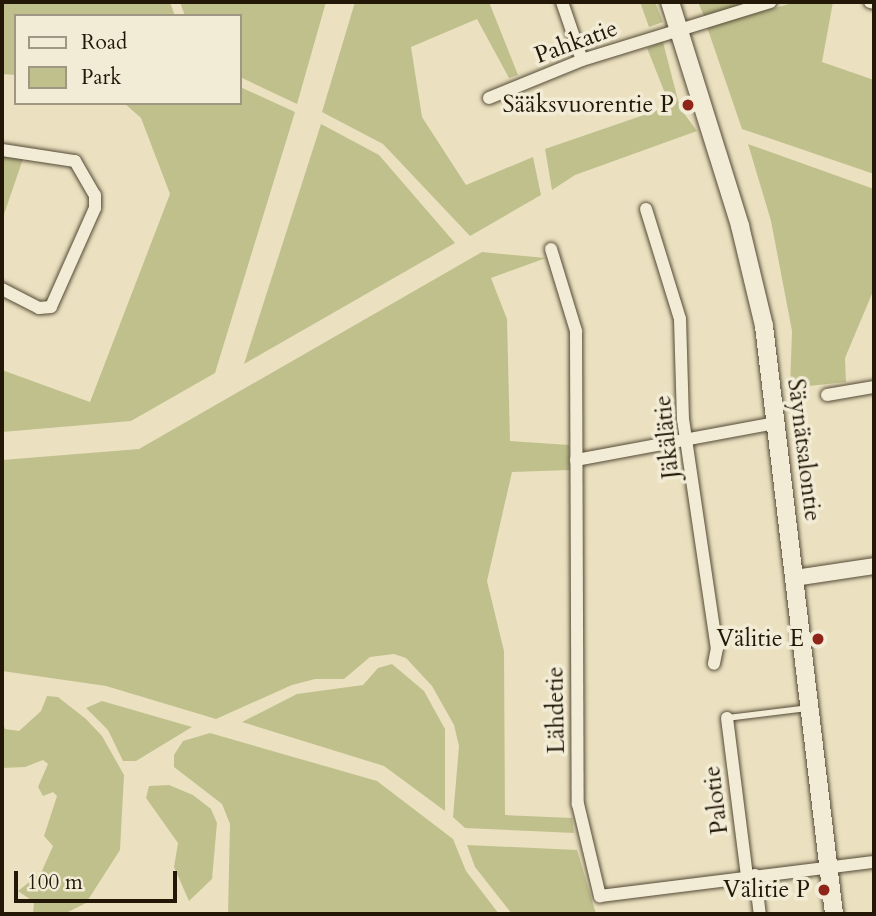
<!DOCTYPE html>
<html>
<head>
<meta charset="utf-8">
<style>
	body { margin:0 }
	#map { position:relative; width:876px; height:916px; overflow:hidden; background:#ebe1c0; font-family:Cardo,serif }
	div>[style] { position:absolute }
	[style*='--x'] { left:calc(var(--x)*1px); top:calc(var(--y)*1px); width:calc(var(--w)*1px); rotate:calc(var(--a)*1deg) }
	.green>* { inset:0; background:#c0c08d }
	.roads { filter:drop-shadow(0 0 2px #554a36) drop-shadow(0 0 2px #554a36) }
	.service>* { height:6px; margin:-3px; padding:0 3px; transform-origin:3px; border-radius:3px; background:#f2ecd6 }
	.minor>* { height:12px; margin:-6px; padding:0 6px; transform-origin:6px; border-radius:6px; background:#f2ecd6 }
	.tertiary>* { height:16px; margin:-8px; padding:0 8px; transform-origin:8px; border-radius:8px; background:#f2ecd6 }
	.secondary>* { height:18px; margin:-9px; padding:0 9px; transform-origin:9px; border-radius:9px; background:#f2ecd6 }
	.dots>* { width:19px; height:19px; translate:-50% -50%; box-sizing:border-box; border:4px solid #f2ecd6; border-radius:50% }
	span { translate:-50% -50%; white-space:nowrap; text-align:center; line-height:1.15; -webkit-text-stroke:7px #f2ecd6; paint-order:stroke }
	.street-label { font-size:24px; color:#231708 }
	.poi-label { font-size:24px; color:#231708 }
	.right { translate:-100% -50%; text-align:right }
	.frame { position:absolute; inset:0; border:4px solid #231708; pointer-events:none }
	.legend { position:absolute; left:14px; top:14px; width:228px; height:91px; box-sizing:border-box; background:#f2ecd6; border:2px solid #9f9784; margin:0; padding:9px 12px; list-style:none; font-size:21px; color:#231708 }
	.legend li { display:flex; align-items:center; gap:14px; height:35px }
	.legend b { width:35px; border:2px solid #9f9784 }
	.scale { position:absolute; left:14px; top:871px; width:163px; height:32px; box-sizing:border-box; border:4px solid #231708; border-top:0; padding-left:9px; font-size:21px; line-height:24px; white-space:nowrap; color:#231708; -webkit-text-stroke:5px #f2ecd6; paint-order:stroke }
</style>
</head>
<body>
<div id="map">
	<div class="green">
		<i style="clip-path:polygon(2px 2px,170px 2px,175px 16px,16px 16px,16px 75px,2px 74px)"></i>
		<i style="clip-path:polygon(180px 2px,326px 2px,297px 104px,240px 77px,240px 16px,185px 16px)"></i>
		<i style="clip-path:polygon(355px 2px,489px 2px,518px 75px,509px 78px,477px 19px,411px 47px,422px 117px,466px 185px,533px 157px,541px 195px,470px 236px,383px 144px,322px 112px)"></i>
		<i style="clip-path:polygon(640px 2px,655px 2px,663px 22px,649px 27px)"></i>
		<i style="clip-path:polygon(698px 2px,752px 2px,704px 16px)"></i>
		<i style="clip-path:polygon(796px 2px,833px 2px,822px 62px,874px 80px,874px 174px,742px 129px,707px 27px)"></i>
		<i style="clip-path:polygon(663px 42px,680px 108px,697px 131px,575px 175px,552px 190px,545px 149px,670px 106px,647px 48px)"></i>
		<i style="clip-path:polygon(240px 87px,295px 112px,215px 373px,131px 421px,2px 432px,2px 370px,90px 402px,170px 194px,141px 118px,124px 103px,240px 103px)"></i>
		<i style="clip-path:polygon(321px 124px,379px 155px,455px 243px,244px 364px)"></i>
		<i style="clip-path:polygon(748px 144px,874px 189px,874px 289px,845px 358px,846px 382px,790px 388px,792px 331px,771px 221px)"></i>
		<i style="clip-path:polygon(2px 156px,23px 159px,2px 220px)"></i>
		<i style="clip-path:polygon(482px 252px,546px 258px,491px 278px,507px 319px,510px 441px,569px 445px,570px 470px,512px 472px,487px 581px,504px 651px,505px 815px,572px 818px,574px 833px,465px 828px,453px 817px,459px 746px,454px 725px,432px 686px,406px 658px,394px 654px,370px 657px,344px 679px,315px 679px,292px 685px,216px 719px,106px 686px,2px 671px,2px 460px,139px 449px)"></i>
		<i style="clip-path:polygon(392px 664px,424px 691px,445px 729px,445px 811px,384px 766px,242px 722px,297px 694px,363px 685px,378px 668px)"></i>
		<i style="clip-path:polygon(47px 696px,58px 697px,86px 719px,102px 736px,124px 775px,120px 850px,86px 903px,64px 914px,33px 914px,34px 902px,18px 891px,41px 873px,53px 846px,44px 836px,57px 796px,53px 792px,43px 796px,38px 787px,48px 764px,43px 760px,25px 767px,2px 768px,2px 719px,5px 729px,19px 731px,41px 711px)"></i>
		<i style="clip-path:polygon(102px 701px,192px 727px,136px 761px,123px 761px,108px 730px,86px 708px)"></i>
		<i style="clip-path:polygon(210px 733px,377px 781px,453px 839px,466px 871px,499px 914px,228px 914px,230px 824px,222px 804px,174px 767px,174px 755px,183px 741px)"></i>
		<i style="clip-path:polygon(169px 785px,193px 795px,211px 809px,217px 823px,212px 879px,189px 901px,174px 867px,178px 843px,146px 798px,149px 786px)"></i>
		<i style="clip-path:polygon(467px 845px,577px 850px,596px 914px,512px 914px,475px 867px)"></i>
	</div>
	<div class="roads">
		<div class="service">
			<i style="--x:727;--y:718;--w:82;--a:-7"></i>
		</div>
		<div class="minor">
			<i style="--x:562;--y:2;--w:61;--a:71"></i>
			<i style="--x:870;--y:2;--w:4;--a:14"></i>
			<i style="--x:489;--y:98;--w:100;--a:-22.2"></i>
			<i style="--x:582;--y:60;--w:197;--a:-17.1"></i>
			<i style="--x:2;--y:150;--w:74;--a:8.6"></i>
			<i style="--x:75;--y:161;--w:39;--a:60"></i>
			<i style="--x:95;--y:195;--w:13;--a:90"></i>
			<i style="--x:95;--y:208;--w:108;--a:114"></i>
			<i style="--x:51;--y:307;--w:12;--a:175"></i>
			<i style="--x:39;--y:308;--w:42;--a:-152.8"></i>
			<i style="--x:646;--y:209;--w:115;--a:72.8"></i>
			<i style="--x:680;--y:319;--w:100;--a:88.3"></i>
			<i style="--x:683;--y:419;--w:232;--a:81.6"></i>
			<i style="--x:717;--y:648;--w:16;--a:101"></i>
			<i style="--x:551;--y:249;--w:86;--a:73"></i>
			<i style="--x:576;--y:331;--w:473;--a:89.8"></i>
			<i style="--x:578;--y:804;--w:95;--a:76.6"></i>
			<i style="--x:600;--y:896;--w:276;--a:-7.1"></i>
			<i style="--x:827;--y:395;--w:48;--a:-9.7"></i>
			<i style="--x:576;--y:460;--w:203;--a:-10.5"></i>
			<i style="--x:727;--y:718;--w:159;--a:82.8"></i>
			<i style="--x:755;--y:875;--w:39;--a:83"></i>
		</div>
		<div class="tertiary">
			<i style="--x:795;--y:578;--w:80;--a:-8.6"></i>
		</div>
		<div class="secondary">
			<i style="--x:670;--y:2;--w:235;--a:72.6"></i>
			<i style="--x:740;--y:226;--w:103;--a:76.5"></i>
			<i style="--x:764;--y:326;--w:592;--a:83.21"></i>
		</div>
	</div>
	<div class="dots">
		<i style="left:688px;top:105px;background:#8f2418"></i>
		<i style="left:818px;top:639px;background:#8f2418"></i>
		<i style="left:824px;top:890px;background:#8f2418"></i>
	</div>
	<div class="street-label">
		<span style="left:576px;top:42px;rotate:-20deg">Pahkatie</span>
		<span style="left:667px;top:437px;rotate:-96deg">Jäkälätie</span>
		<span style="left:804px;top:450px;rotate:83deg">Säynätsalontie</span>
		<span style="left:556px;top:710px;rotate:-91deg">Lähdetie</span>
		<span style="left:716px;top:800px;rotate:-97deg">Palotie</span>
	</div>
	<div class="poi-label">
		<span class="right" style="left:674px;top:105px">Sääksvuorentie P</span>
		<span class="right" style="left:804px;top:639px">Välitie E</span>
		<span class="right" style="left:810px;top:890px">Välitie P</span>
	</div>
	<div class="frame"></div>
	<ul class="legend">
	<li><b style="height:9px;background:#f2ecd6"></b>Road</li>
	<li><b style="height:19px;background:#c0c08d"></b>Park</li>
	</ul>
	<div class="scale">100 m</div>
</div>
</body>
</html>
